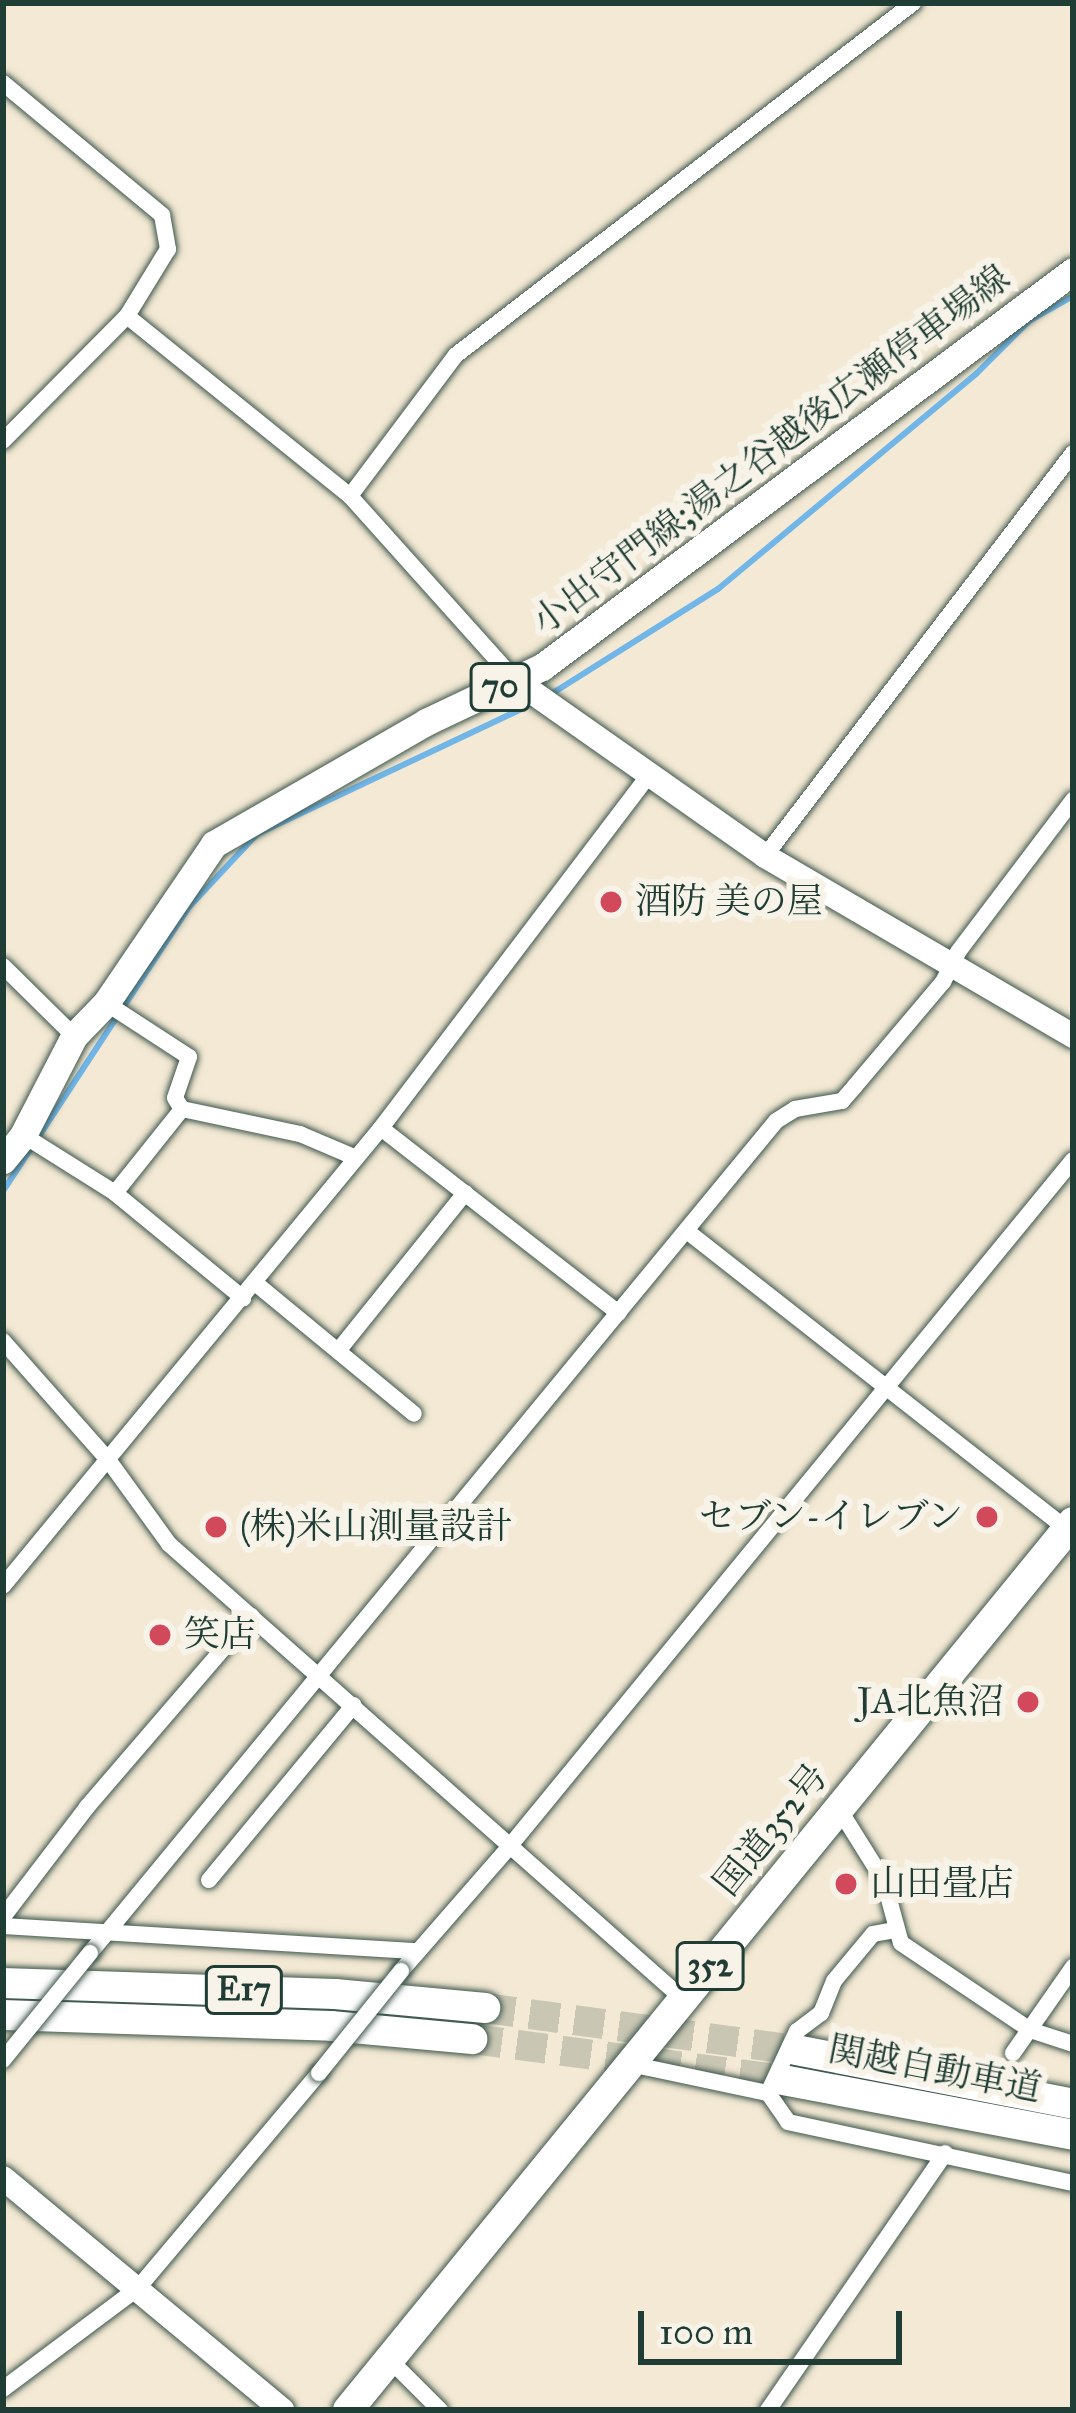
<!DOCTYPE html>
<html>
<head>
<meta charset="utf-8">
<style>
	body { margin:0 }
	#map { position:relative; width:1076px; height:2413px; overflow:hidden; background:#f3e9d4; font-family:"IM FELL Great Primer","Noto Serif JP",serif }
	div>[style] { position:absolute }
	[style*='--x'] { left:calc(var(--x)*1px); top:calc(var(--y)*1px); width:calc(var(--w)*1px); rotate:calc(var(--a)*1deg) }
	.stream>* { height:6px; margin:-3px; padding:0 3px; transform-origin:3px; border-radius:3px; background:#72b6e8 }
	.highway-tunnel>* { height:30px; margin-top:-15px; transform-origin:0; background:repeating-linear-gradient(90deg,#c9c7b4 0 30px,transparent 0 45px) }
	.roads { filter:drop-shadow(0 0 3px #3f574c) drop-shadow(0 0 3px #3f574c) }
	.street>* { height:16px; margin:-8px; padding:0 8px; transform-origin:8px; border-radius:8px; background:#fff }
	.secondary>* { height:24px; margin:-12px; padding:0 12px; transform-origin:12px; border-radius:12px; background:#fff }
	.primary>* { height:27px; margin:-13.5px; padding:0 13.5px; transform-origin:13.5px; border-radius:13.5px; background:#fff }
	.highway>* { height:30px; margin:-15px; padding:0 15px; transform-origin:15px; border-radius:15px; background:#fff }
	.bridges { filter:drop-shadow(0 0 3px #3f574c) drop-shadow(0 0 3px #3f574c) }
	.street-bridge>* { height:16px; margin:-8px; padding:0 8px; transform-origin:8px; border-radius:8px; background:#fff }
	.dots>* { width:33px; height:33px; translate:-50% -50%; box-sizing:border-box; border:6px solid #f7f3e8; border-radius:50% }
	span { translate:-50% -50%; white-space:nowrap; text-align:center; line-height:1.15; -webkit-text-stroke:12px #f7f3e8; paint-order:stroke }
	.shield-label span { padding:3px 9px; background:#f7f3e8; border:3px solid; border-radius:9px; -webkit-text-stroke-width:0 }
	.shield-label { font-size:33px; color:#1f3d34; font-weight:700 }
	.street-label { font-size:36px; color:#1f3d34 }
	.poi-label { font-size:36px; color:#1f3d34 }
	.left { translate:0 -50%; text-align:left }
	.right { translate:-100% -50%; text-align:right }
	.frame { position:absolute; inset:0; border:6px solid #1f3d34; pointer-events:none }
	.scale { position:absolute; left:638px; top:2311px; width:264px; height:54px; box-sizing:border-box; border:6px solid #1f3d34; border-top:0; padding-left:15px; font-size:36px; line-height:42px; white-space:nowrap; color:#1f3d34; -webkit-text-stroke:9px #f7f3e8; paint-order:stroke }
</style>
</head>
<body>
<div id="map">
	<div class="stream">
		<i style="--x:548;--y:696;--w:201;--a:-32.2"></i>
		<i style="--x:718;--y:589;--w:336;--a:-39.8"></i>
		<i style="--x:976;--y:374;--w:75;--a:-45"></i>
		<i style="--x:1029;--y:321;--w:51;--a:-29.6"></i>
		<i style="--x:3;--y:1191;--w:339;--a:-56.8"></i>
		<i style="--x:189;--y:907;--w:100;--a:-47"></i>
		<i style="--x:257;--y:834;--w:309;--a:-25.3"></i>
	</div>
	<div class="highway-tunnel">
		<i style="--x:485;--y:2008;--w:314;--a:7.7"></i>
		<i style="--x:472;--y:2039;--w:314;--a:7.5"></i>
	</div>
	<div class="roads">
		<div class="street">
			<i style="--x:3;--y:83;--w:207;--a:39.7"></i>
			<i style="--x:162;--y:215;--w:35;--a:80"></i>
			<i style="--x:168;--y:249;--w:79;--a:121.5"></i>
			<i style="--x:127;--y:316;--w:176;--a:134.8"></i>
			<i style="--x:127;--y:316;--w:287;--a:38.9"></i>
			<i style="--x:350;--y:496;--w:247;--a:48.1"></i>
			<i style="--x:350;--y:496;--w:176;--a:-53.1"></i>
			<i style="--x:456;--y:355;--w:577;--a:-37.6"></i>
			<i style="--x:765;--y:856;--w:507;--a:-52.61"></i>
			<i style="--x:3;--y:966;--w:100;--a:44.6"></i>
			<i style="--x:106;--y:1003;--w:99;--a:33"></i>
			<i style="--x:189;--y:1057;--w:43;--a:108.9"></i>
			<i style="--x:175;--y:1098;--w:13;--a:58"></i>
			<i style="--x:381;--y:1128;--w:301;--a:37.9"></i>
			<i style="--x:23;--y:1135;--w:109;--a:32.2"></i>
			<i style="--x:115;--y:1193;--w:166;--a:39.4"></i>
			<i style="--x:115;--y:1193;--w:107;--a:-51.4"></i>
			<i style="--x:182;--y:1109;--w:121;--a:12"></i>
			<i style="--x:300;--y:1134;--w:59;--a:23.1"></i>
			<i style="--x:688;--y:1232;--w:482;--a:38.1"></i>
			<i style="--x:254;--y:1282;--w:207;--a:39.5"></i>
			<i style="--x:3;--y:1341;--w:160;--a:48.5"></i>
			<i style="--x:109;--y:1461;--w:102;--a:54.1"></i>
			<i style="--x:169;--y:1544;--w:686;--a:41.52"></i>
			<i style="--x:338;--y:1351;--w:203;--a:-51.2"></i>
			<i style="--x:3;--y:1586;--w:594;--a:-50.47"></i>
			<i style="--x:381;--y:1128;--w:445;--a:-52.8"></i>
			<i style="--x:839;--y:1809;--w:85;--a:58"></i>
			<i style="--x:884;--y:1881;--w:64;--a:74.7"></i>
			<i style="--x:901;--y:1943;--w:156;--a:34"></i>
			<i style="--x:1030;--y:2030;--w:45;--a:18"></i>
			<i style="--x:209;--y:1880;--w:227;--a:-50.4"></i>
			<i style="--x:3;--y:1917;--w:138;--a:-52.6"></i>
			<i style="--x:87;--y:1807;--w:252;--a:-49.3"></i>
			<i style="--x:3;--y:1926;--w:415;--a:3.5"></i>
			<i style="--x:895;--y:1930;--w:22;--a:170"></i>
			<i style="--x:873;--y:1934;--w:61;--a:129.7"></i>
			<i style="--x:834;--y:1981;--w:35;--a:112"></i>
			<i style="--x:821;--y:2013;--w:30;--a:143"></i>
			<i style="--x:797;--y:2031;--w:68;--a:115.1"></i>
			<i style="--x:768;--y:2093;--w:35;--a:55"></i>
			<i style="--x:788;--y:2122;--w:291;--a:12.1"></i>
			<i style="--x:90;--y:1953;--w:1078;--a:-50.49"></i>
			<i style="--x:776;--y:1121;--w:22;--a:-32"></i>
			<i style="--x:795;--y:1109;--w:48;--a:-9.7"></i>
			<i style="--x:842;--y:1101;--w:20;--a:-49"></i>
			<i style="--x:855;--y:1086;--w:136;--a:-49.8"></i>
			<i style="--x:943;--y:982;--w:34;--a:-63"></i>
			<i style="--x:958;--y:952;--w:191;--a:-52.9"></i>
			<i style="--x:401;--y:1971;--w:164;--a:-48.9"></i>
			<i style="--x:509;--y:1847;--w:889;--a:-50.62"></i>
			<i style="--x:1013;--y:2053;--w:105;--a:-55.1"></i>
			<i style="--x:630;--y:2064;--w:141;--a:11.9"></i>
			<i style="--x:389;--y:2359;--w:72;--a:45"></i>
			<i style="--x:3;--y:2389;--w:169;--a:-36.8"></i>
			<i style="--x:138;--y:2288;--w:281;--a:-49.9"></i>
			<i style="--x:768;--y:2410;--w:312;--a:-55.4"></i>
		</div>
		<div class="secondary">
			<i style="--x:515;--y:680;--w:306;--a:35.1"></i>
			<i style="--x:765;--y:856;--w:357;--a:30.3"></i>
			<i style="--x:3;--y:2178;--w:363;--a:39.7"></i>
		</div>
		<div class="primary">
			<i style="--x:3;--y:1160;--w:32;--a:-51"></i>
			<i style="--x:23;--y:1135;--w:111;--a:-62.7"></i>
			<i style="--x:74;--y:1036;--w:46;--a:-45.9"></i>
			<i style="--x:106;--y:1003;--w:192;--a:-55.8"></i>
			<i style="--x:214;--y:844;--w:245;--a:-29.9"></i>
			<i style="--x:426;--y:722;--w:128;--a:-25.4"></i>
			<i style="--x:542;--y:667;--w:662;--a:-36.71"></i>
		</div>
		<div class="highway">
			<i style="--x:3;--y:1983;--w:332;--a:1.9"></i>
			<i style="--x:335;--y:1994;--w:151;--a:5.3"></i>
			<i style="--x:3;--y:2015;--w:328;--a:1.9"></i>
			<i style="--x:331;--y:2026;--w:142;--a:5.3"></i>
			<i style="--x:796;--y:2050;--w:282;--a:11"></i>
			<i style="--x:783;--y:2080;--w:295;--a:10.7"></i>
			<i style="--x:348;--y:2410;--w:1146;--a:-50.77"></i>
		</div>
	</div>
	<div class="bridges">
		<div class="street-bridge">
			<i style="--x:3;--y:2060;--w:138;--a:-50.9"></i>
			<i style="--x:319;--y:2073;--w:131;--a:-51.2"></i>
		</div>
	</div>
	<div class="dots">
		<i style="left:611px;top:902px;background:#d1495b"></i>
		<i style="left:987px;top:1517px;background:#d1495b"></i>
		<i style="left:216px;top:1527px;background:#d1495b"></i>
		<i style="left:160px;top:1635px;background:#d1495b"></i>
		<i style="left:1028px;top:1702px;background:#d1495b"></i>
		<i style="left:846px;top:1884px;background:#d1495b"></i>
	</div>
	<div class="shield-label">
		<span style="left:500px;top:687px">70</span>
		<span style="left:710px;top:1966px">352</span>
		<span style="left:244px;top:1990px">E17</span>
	</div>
	<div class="street-label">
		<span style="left:771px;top:450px;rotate:-37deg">小出守門線;湯之谷越後広瀬停車場線</span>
		<span style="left:771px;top:1830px;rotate:-51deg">国道352号</span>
		<span style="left:935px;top:2069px;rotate:11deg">関越自動車道</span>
	</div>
	<div class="poi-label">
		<span class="left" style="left:635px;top:902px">酒防 美の屋</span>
		<span class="right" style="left:963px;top:1517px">セブン-イレブン</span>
		<span class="left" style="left:240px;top:1527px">(株)米山測量設計</span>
		<span class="left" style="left:184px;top:1635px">笑店</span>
		<span class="right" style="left:1004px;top:1702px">JA北魚沼</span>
		<span class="left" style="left:870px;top:1884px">山田畳店</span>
	</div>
	<div class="frame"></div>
	<div class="scale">100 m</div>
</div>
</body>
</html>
